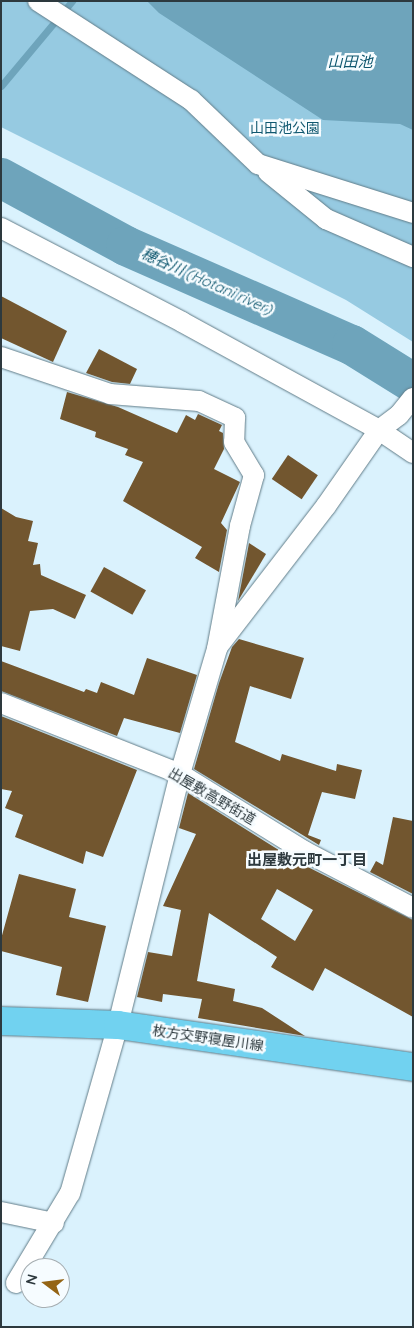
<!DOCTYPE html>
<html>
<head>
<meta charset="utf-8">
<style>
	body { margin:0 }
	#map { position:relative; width:414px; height:1328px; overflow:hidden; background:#daf2fd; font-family:Quicksand,"Noto Sans JP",sans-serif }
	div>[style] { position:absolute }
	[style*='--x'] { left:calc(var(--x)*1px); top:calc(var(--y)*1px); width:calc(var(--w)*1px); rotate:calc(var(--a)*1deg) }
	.green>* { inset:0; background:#96cae1 }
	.water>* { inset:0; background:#6ea4bb }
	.stream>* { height:7px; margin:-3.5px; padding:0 3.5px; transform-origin:3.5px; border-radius:3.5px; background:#6ea4bb }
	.river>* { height:40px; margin:-20px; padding:0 20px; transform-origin:20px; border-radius:20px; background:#6ea4bb }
	.building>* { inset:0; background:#72562f; transform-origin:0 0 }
	.roads { filter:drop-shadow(0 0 1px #617c88) drop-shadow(0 0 1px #617c88) }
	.street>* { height:20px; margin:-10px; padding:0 10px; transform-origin:10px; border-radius:10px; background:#fff }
	.primary>* { height:28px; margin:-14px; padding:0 14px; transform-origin:14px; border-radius:14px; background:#71d2f0 }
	span { translate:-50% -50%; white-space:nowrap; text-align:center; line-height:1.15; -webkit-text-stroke:5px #f6fcff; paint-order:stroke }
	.park-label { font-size:14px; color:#105870 }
	.street-label { font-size:14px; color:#2d393e }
	.water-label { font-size:15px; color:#0d566e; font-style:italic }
	.neighbourhood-label { font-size:15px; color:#2d393e; font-weight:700 }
	.frame { position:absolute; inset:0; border:2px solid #2d393e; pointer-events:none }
	.north { position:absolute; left:20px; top:1258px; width:50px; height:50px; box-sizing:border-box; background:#f6fcff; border:1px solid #a6aeb2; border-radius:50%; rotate:285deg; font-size:14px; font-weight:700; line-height:20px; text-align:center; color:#2d393e }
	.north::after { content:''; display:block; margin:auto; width:18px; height:22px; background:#946414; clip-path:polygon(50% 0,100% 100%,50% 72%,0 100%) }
</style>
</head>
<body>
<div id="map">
	<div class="green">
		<i style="clip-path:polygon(1px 1px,413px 1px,413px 342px,346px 300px,1px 127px)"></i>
	</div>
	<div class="water">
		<i style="clip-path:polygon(147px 1px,413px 1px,413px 130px,400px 124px,323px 120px,159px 13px)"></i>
	</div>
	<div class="stream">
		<i style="--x:1;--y:86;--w:111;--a:-50.1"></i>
	</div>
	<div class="river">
		<i style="--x:1;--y:178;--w:142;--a:28.5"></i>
		<i style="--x:126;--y:246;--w:247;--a:23.7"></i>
		<i style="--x:352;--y:345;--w:72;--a:31.9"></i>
	</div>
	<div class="building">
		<i style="clip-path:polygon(1px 296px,67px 331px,53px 362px,1px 338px)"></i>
		<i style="clip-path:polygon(99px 349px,137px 369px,130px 384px,112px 382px,86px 373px)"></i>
		<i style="clip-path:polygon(67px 392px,118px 407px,177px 433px,186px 415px,195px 420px,198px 414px,222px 425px,219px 431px,223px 433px,224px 449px,214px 469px,240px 482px,221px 523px,227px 530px,219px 572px,195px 558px,202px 547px,123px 501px,143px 462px,125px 455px,128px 449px,95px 437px,96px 432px,60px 419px)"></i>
		<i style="left:288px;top:455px;width:36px;height:29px;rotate:34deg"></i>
		<i style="clip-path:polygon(1px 508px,16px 517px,33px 521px,28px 541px,38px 543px,33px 565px,40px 564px,41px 575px,86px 595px,75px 619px,53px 609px,30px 611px,20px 651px,1px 646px)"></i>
		<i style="clip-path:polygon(249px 543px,266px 554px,238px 601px)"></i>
		<i style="left:104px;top:567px;width:48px;height:28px;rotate:29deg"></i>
		<i style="clip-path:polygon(239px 639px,304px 658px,291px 699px,250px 686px,235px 742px,280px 761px,282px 754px,336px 771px,337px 764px,362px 770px,355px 799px,322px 792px,308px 835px,321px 840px,319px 845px,194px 769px,219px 683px,232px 647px)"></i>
		<i style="clip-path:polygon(147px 658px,197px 675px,180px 733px,124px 718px,117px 736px,1px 691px,1px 661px,84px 692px,86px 689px,97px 693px,101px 682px,134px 695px)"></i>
		<i style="clip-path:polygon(1px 716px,137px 770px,103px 857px,86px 851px,83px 864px,15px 837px,23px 815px,5px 808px,12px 791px,1px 789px)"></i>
		<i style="clip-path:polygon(evenodd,188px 793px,298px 862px,413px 920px,413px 1017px,325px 968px,313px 991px,271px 967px,277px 957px,209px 913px,197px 981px,235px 989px,233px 1001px,262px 1008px,305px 1036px,198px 1018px,202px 999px,163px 994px,162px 1002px,137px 997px,148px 952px,172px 956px,181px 910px,163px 906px,196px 834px,179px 828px,188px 793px,277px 889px,313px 910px,295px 941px,261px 919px,277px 889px)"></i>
		<i style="clip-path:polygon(393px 817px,413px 821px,413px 894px,370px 872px,376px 861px,383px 865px)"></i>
		<i style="clip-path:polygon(19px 874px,76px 889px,69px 917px,106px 926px,88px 1002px,56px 995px,62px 967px,1px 951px,1px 939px)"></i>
	</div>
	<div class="roads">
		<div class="street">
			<i style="--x:38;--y:1;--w:182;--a:32.9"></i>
			<i style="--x:191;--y:100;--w:93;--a:43.7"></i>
			<i style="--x:258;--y:164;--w:163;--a:17.5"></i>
			<i style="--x:268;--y:172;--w:75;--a:39"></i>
			<i style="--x:326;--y:219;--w:95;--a:23.6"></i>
			<i style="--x:1;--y:228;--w:204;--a:27.4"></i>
			<i style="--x:182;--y:322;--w:225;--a:28.7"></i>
			<i style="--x:379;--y:430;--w:41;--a:34.1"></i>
			<i style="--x:1;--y:357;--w:115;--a:18.7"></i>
			<i style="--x:110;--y:394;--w:89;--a:4.5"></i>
			<i style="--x:199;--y:401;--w:40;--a:25"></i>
			<i style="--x:235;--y:418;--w:24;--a:92"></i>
			<i style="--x:234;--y:442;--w:39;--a:59"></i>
			<i style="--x:254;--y:475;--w:53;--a:105.4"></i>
			<i style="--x:240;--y:526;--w:125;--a:100.6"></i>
			<i style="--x:217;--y:649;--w:130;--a:106.5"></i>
			<i style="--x:180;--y:774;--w:259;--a:103.9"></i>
			<i style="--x:118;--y:1025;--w:175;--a:105.9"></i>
			<i style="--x:70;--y:1193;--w:105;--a:121"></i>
			<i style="--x:219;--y:645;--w:175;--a:-52.4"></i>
			<i style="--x:326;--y:506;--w:93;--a:-55.1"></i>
			<i style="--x:379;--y:430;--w:25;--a:-37"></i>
			<i style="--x:399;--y:415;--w:22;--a:-51"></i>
			<i style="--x:1;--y:703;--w:193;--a:21.6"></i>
			<i style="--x:180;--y:774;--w:146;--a:31.8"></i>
			<i style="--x:304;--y:851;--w:123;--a:27.6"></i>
			<i style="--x:1;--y:1212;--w:54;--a:11.7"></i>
		</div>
		<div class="primary">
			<i style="--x:1;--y:1021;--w:117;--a:2"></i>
			<i style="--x:118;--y:1025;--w:298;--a:8.1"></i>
		</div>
	</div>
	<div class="park-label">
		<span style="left:285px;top:128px">山田池公園</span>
	</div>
	<div class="street-label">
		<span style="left:212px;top:796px;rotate:30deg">出屋敷高野街道</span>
		<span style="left:208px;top:1038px;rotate:8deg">枚方交野寝屋川線</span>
	</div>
	<div class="water-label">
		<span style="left:350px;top:62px">山田池</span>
		<span style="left:207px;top:281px;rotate:24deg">穂谷川 (Hotani river)</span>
	</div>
	<div class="neighbourhood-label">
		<span style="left:307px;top:860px">出屋敷元町一丁目</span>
	</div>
	<div class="frame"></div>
	<div class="north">N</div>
</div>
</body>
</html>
